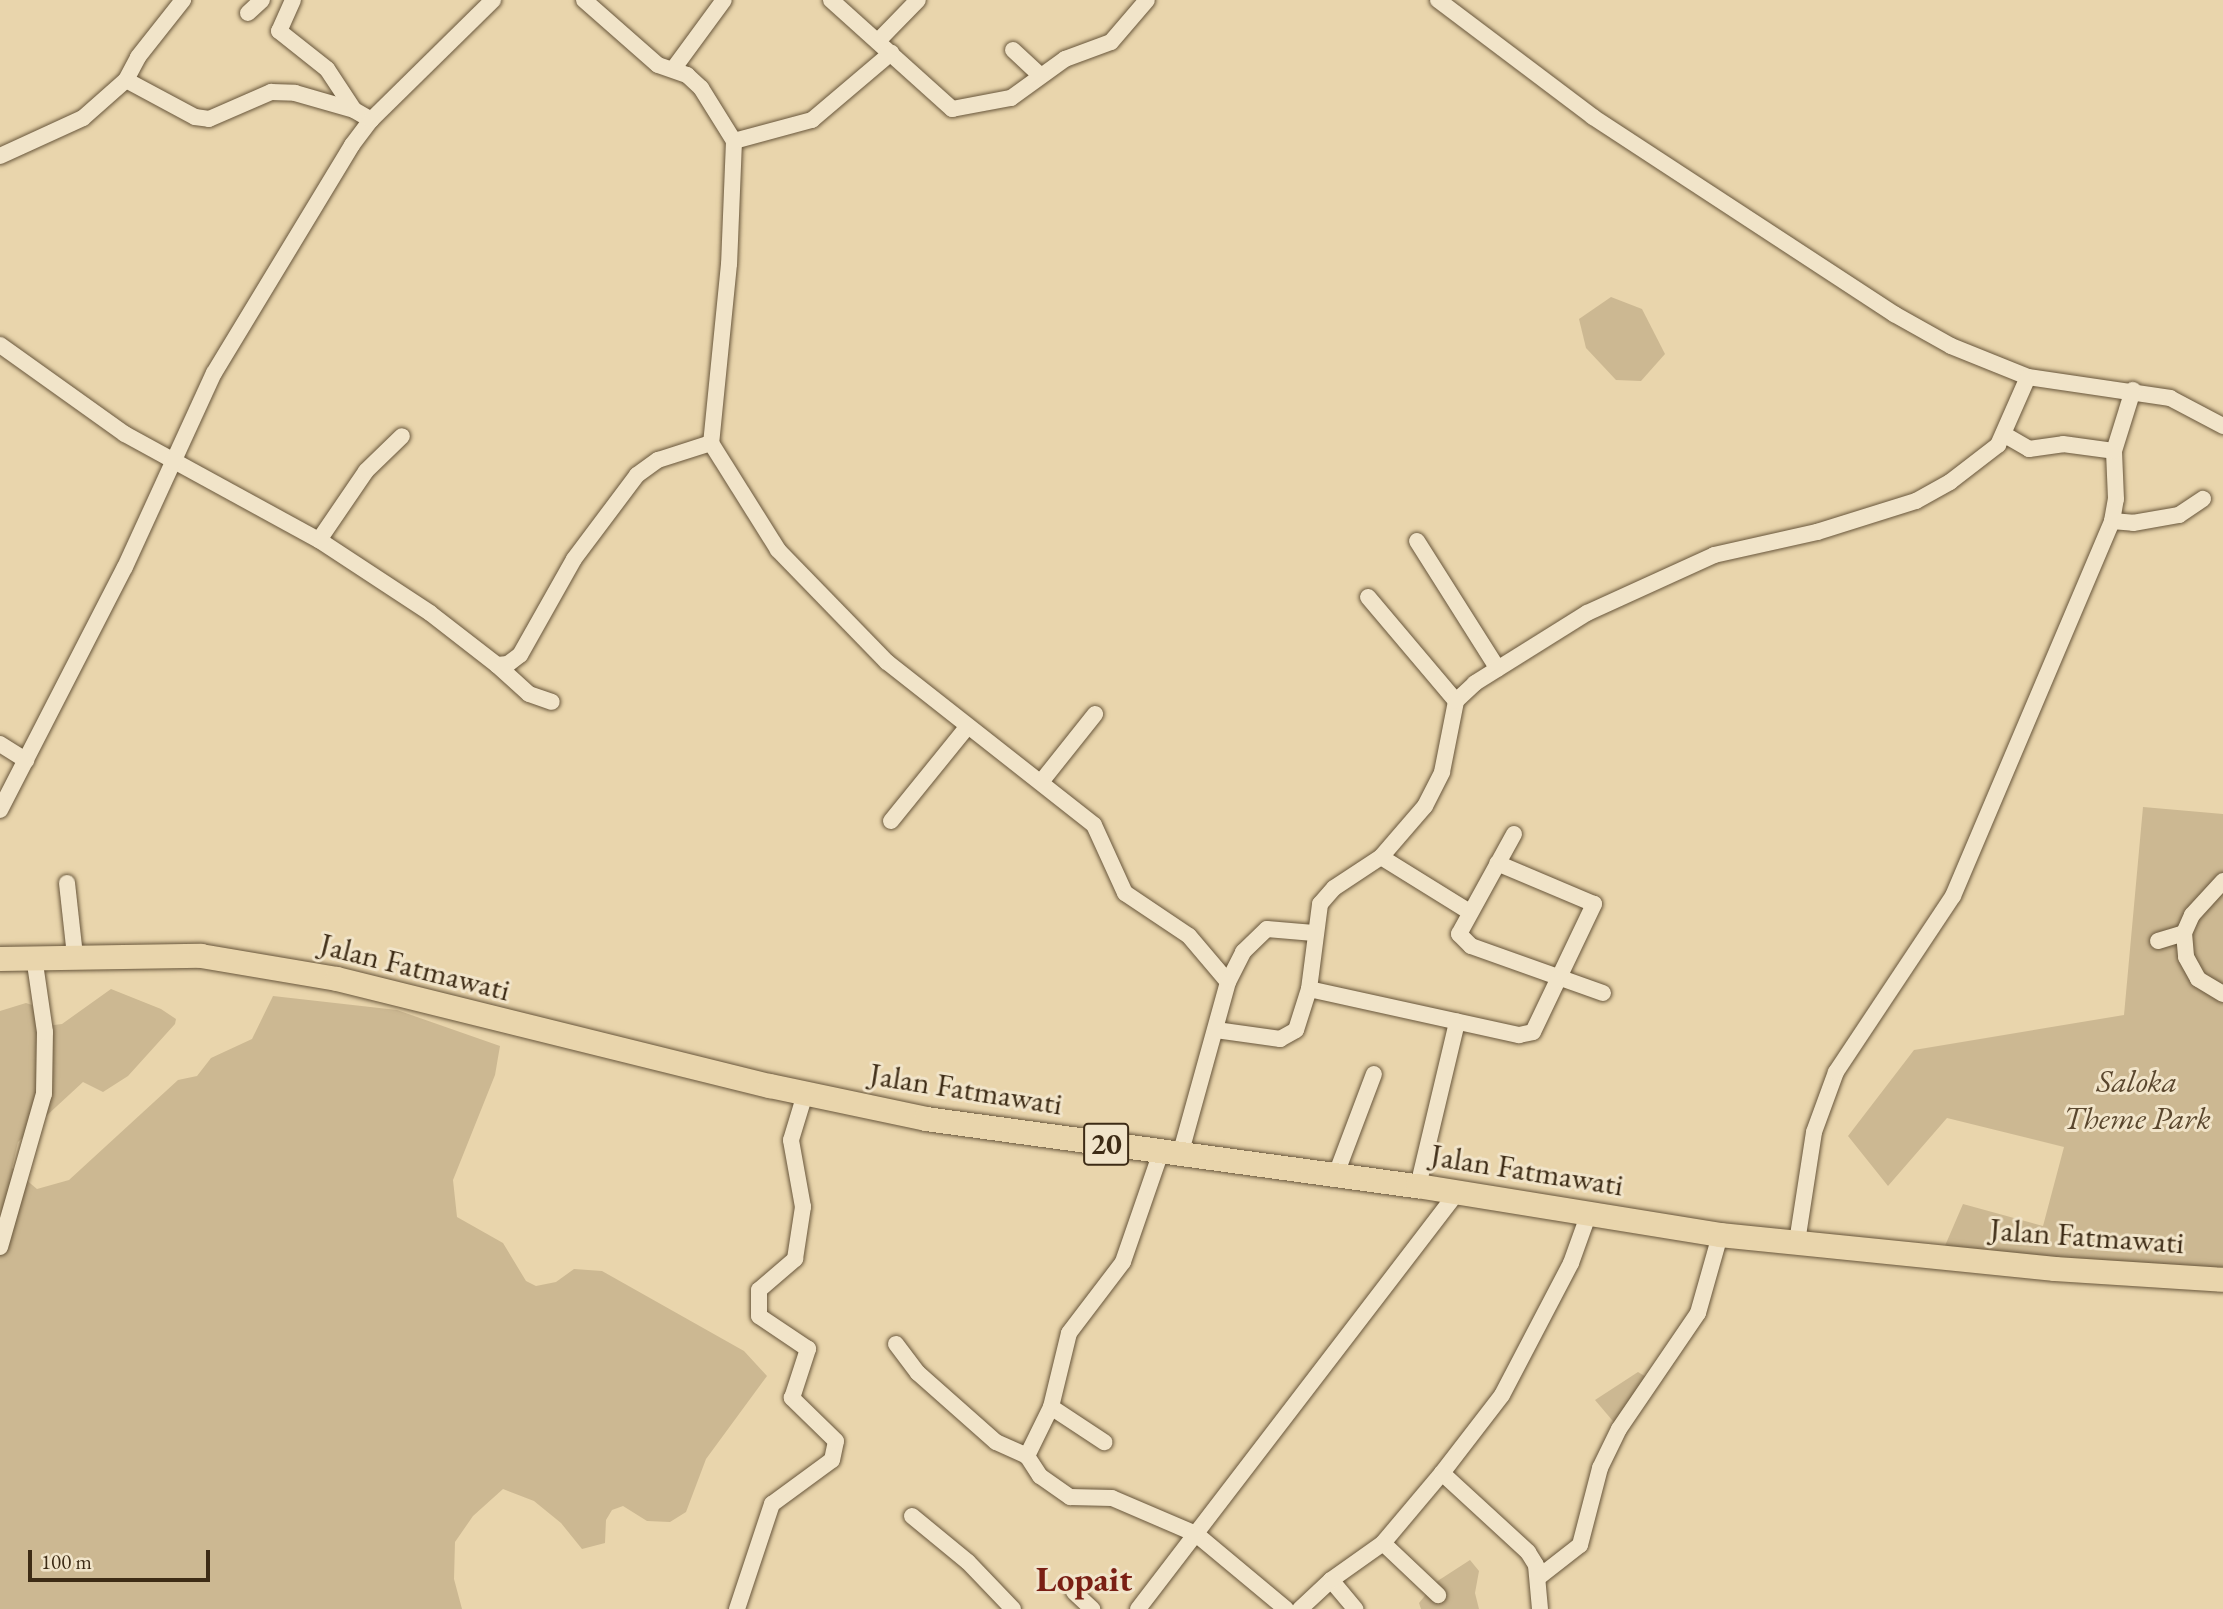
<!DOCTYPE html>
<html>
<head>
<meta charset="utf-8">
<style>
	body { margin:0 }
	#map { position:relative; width:2223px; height:1609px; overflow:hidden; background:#e9d5ac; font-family:"EB Garamond",serif }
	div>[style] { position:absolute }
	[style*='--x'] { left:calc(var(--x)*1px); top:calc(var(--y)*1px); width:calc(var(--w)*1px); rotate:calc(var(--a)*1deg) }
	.green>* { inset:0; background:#ccb892 }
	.roads { filter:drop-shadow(0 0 2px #68563b) drop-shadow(0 0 2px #68563b) }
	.minor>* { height:16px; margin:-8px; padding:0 8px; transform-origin:8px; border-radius:8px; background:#f1e4c9 }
	.highway>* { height:24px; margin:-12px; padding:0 12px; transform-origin:12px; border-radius:12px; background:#e9d5ac }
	span { translate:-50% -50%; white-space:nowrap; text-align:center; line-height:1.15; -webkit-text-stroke:6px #f1e4c9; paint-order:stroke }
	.shield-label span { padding:2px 5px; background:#f1e4c9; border:2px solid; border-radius:5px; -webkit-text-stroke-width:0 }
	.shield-label { font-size:30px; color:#3d2b15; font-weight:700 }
	.street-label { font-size:32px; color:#3d2b15 }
	.park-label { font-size:32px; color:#5a472e; font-style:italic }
	.quarter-label { font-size:35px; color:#7a1f14; font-weight:700 }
	.scale { position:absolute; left:28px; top:1550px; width:182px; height:32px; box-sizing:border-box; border:4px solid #3d2b15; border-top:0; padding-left:9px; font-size:21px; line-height:24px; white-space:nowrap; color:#3d2b15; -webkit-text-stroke:5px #f1e4c9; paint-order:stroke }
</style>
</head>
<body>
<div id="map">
	<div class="green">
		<i style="clip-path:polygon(1611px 297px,1642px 309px,1665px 354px,1641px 381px,1616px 380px,1586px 348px,1579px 319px)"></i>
		<i style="clip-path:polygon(2143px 807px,2223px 814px,2223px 1274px,1941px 1255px,1963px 1204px,2043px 1226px,2064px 1147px,1947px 1118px,1888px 1186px,1848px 1136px,1914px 1050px,2124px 1015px)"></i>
		<i style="clip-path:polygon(111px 989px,161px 1009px,176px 1019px,175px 1024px,128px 1076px,103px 1092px,83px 1082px,18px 1142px,12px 1168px,37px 1189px,69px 1180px,178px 1080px,197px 1076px,211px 1058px,252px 1039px,273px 996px,397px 1010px,500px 1046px,495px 1075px,453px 1180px,457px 1217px,503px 1243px,526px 1281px,536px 1286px,556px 1282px,574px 1269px,602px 1271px,744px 1351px,767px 1376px,706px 1459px,686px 1512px,670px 1522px,647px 1521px,623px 1506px,612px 1510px,606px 1520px,605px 1543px,582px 1549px,561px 1523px,534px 1501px,503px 1489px,473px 1516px,455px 1542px,454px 1579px,462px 1609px,0 1609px,0 1011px,26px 1003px,32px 1005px,38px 1027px,62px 1024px)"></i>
		<i style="clip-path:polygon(1638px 1372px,1656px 1383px,1623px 1433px,1595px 1400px)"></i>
		<i style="clip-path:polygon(1470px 1560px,1479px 1571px,1475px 1593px,1479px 1609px,1421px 1609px,1419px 1603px,1436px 1582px)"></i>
	</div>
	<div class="roads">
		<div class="minor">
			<i style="--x:293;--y:0;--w:34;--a:114"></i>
			<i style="--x:279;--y:31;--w:61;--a:38.4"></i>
			<i style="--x:327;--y:69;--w:49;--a:56.6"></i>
			<i style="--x:584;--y:0;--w:98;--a:41.3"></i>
			<i style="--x:658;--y:65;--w:31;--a:19"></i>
			<i style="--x:687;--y:75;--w:19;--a:43"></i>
			<i style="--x:701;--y:88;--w:62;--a:58.1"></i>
			<i style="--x:734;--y:141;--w:123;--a:92.3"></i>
			<i style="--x:729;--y:264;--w:180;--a:95.7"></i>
			<i style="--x:711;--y:443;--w:126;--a:57.9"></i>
			<i style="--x:778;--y:550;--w:156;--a:45.8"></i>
			<i style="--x:887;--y:662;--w:263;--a:38.2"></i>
			<i style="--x:1094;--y:825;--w:75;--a:65.5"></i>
			<i style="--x:1125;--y:893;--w:77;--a:33.9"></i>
			<i style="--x:1189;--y:936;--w:60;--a:49.7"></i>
			<i style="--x:831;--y:0;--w:163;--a:42"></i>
			<i style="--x:952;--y:109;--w:60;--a:-10.6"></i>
			<i style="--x:1011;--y:98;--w:67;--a:-35.8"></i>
			<i style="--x:1065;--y:59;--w:49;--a:-20.3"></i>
			<i style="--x:1111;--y:42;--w:55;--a:-49.4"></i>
			<i style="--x:1438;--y:0;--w:194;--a:37"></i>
			<i style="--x:1593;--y:117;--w:360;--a:33.2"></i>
			<i style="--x:1894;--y:314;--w:65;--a:29.3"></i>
			<i style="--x:1951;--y:346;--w:83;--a:21.9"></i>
			<i style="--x:248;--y:13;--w:19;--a:-43"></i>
			<i style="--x:878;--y:41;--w:57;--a:-45.7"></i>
			<i style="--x:1013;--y:50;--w:38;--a:43"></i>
			<i style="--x:674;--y:68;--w:84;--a:-53.7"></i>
			<i style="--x:126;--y:80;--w:26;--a:-62"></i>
			<i style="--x:138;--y:57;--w:73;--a:-51.7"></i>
			<i style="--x:734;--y:141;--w:81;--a:-15.1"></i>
			<i style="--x:812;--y:120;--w:104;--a:-40.3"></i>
			<i style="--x:0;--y:156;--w:91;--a:-24.6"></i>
			<i style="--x:83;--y:118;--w:57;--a:-41.5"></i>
			<i style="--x:126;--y:80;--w:78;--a:28.2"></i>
			<i style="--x:195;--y:117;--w:14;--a:8"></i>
			<i style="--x:209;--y:119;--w:68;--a:-23.5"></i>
			<i style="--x:271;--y:92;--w:24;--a:2"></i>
			<i style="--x:295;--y:93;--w:61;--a:16.1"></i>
			<i style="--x:354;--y:110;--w:20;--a:30"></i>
			<i style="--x:0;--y:345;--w:153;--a:35.5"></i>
			<i style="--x:125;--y:434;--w:221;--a:28.7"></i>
			<i style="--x:319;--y:540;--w:133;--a:33.3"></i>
			<i style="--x:430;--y:613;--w:85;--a:37.8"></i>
			<i style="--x:497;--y:665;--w:11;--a:-5"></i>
			<i style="--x:508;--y:664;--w:15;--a:-37"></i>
			<i style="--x:520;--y:655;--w:110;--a:-60.6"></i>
			<i style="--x:574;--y:559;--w:105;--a:-53.1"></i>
			<i style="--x:637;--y:475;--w:26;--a:-36"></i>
			<i style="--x:658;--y:460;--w:56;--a:-17.8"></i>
			<i style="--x:2005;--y:435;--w:28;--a:30"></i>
			<i style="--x:2029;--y:449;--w:34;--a:-8"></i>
			<i style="--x:2063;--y:444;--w:51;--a:7.8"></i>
			<i style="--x:2112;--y:521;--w:21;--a:5"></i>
			<i style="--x:2133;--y:523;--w:47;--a:-9.9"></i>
			<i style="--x:2179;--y:515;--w:29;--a:-34"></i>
			<i style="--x:319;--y:540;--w:83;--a:-55.7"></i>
			<i style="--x:366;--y:471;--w:50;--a:-44.2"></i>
			<i style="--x:1417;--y:541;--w:151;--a:57.7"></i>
			<i style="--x:1368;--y:597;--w:136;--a:49.8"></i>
			<i style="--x:497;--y:665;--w:43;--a:42.2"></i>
			<i style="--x:529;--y:694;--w:24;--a:19"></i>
			<i style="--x:0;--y:744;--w:31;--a:32"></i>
			<i style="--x:1041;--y:782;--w:87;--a:-51.5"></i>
			<i style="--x:0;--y:810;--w:273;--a:-62.8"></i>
			<i style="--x:125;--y:567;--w:213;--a:-65.4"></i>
			<i style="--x:214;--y:373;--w:267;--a:-58.8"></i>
			<i style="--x:352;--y:145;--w:31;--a:-53"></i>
			<i style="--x:371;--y:120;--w:171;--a:-44.5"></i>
			<i style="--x:891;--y:821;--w:121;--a:-51"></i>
			<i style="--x:1514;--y:834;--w:114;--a:118.8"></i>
			<i style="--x:1459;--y:934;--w:17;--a:45"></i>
			<i style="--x:1471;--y:946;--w:140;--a:19.6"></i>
			<i style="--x:1381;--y:857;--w:102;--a:31.8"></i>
			<i style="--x:67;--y:883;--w:72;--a:83.7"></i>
			<i style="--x:2184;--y:933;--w:24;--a:85"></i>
			<i style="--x:2186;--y:957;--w:25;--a:61"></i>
			<i style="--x:2198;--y:979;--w:29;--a:31"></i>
			<i style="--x:2158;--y:941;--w:27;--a:-17"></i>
			<i style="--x:2184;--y:933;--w:20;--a:-66"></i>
			<i style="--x:2192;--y:915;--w:46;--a:-47.6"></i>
			<i style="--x:1309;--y:989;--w:215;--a:12.4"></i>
			<i style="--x:1519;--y:1035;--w:14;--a:-12"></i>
			<i style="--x:1533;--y:1032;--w:142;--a:-64.5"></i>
			<i style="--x:1594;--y:904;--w:105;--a:-157.1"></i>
			<i style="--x:1216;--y:1030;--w:65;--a:8"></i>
			<i style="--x:1280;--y:1039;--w:18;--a:-29"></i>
			<i style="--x:1296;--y:1030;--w:43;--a:-72.4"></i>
			<i style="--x:1309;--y:989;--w:86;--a:-82.6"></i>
			<i style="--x:1320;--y:904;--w:21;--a:-49"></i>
			<i style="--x:1334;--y:888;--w:56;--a:-33.4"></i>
			<i style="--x:1381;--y:857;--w:67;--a:-49.2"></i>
			<i style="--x:1425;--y:806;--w:38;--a:-63"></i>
			<i style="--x:1442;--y:772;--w:72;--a:-78.8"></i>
			<i style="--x:1456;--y:701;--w:26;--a:-43"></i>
			<i style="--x:1475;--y:683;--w:132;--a:-32"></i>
			<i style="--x:1587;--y:613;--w:140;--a:-24.5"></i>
			<i style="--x:1714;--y:555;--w:106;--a:-12.6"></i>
			<i style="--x:1817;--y:532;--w:104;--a:-17.4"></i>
			<i style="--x:1916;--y:501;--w:39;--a:-29"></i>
			<i style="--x:1950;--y:482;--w:61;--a:-37.6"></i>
			<i style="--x:1998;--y:445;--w:74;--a:-66.2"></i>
			<i style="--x:2028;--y:377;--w:144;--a:8.4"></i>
			<i style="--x:2170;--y:398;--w:60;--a:27.8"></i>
			<i style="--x:1161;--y:1152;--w:116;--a:109.1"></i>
			<i style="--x:1123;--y:1262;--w:89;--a:127.3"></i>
			<i style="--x:1069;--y:1333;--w:76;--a:103.7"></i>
			<i style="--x:1051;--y:1407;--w:55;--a:116.1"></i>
			<i style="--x:1027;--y:1456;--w:24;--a:57"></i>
			<i style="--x:1040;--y:1476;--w:37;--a:35"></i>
			<i style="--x:1070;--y:1497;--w:42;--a:1.4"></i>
			<i style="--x:1112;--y:1498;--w:91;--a:23.2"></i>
			<i style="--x:1196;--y:1534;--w:117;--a:39.8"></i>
			<i style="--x:1180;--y:1155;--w:180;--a:-74.5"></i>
			<i style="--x:1228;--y:982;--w:34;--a:-63"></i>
			<i style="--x:1243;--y:952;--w:33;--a:-44"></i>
			<i style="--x:1267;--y:929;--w:47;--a:4.9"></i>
			<i style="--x:1335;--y:1177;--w:110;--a:-69.3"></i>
			<i style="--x:1418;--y:1186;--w:169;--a:-76.6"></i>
			<i style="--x:1797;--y:1242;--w:111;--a:-81.2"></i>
			<i style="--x:1814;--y:1132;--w:64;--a:-69.9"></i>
			<i style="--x:1836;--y:1072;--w:211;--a:-56.4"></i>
			<i style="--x:1953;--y:896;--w:407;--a:-67"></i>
			<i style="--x:2112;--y:521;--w:22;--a:-80"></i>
			<i style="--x:2116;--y:499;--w:48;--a:-92.4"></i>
			<i style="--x:2114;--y:451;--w:64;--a:-72.7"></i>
			<i style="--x:0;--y:1247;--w:159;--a:-74"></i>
			<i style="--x:44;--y:1094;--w:62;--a:-89.1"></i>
			<i style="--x:45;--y:1032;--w:76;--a:-98.3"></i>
			<i style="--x:896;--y:1344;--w:36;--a:53"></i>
			<i style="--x:918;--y:1373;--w:104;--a:41.5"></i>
			<i style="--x:996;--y:1442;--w:34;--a:24"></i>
			<i style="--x:1051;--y:1407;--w:64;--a:33.4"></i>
			<i style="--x:912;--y:1516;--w:72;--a:39.4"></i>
			<i style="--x:968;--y:1562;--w:65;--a:46.2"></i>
			<i style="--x:1383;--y:1543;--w:76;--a:43.4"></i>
			<i style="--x:1539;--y:1577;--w:52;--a:-38"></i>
			<i style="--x:1580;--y:1545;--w:80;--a:-75.4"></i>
			<i style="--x:1600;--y:1468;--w:43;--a:-64"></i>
			<i style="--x:1619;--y:1429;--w:140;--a:-55.7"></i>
			<i style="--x:1698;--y:1313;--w:81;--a:-74.2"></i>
			<i style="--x:1331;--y:1580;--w:38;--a:50"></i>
			<i style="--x:1074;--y:1592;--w:25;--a:43"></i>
			<i style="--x:737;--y:1609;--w:111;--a:-71.6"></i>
			<i style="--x:772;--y:1504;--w:74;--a:-36.3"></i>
			<i style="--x:832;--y:1460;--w:19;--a:-78"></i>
			<i style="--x:836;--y:1441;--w:62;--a:-135.7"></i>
			<i style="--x:792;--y:1398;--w:52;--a:-71.9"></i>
			<i style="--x:808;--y:1349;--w:59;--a:-146"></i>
			<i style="--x:759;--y:1316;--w:26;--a:-90"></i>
			<i style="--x:759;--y:1290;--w:48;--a:-40.7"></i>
			<i style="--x:795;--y:1259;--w:53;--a:-81.3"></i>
			<i style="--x:803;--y:1207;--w:68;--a:-100.2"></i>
			<i style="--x:791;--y:1140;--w:48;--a:-73.1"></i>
			<i style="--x:1138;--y:1609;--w:523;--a:-52.54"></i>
			<i style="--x:1300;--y:1609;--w:42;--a:-43.1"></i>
			<i style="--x:1331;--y:1580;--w:64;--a:-35.4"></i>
			<i style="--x:1383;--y:1543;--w:92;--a:-49.9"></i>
			<i style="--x:1540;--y:1609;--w:44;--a:-95.2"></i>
			<i style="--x:1536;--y:1565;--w:15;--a:-122"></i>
			<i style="--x:1528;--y:1552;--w:117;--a:-137.4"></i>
			<i style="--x:1442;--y:1473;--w:98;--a:-52.4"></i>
			<i style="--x:1502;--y:1395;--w:149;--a:-62.4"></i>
			<i style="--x:1571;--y:1263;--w:53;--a:-70.2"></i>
		</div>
		<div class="highway">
			<i style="--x:0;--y:959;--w:201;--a:-0.9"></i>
			<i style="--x:201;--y:956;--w:138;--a:9.6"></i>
			<i style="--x:337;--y:979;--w:446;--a:13.9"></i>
			<i style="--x:770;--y:1086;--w:159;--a:11.9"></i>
			<i style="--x:926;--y:1119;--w:497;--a:7.8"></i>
			<i style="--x:1418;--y:1186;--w:306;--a:9.2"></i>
			<i style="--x:1720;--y:1235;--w:337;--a:5.8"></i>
			<i style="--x:2055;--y:1269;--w:168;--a:3.7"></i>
		</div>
	</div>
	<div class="shield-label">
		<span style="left:1106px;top:1144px">20</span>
	</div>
	<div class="street-label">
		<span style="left:415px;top:967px;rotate:14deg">Jalan Fatmawati</span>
		<span style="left:966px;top:1089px;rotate:9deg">Jalan Fatmawati</span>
		<span style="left:1527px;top:1170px;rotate:9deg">Jalan Fatmawati</span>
		<span style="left:2087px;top:1236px;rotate:4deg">Jalan Fatmawati</span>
	</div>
	<div class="park-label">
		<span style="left:2137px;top:1100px">Saloka<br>Theme Park</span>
	</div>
	<div class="quarter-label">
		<span style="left:1084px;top:1579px">Lopait</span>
	</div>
	<div class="scale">100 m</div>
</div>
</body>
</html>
